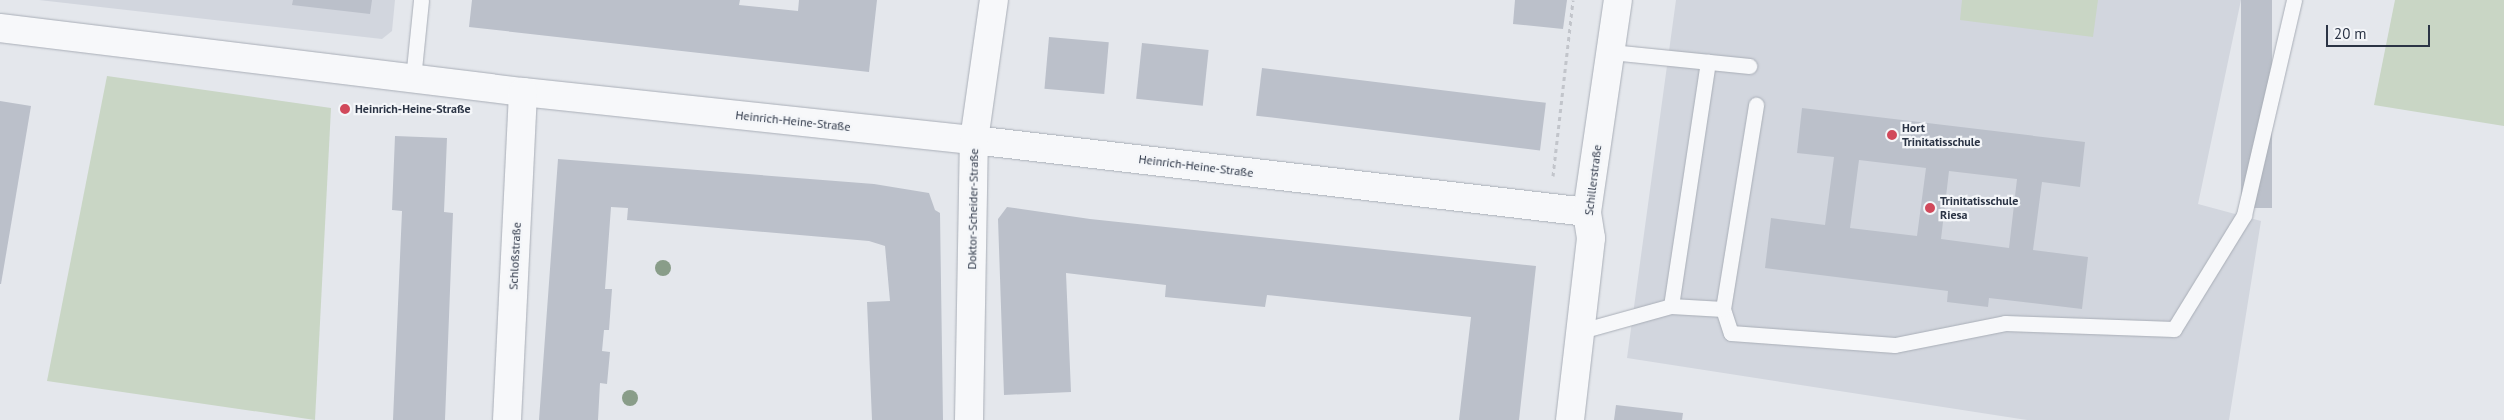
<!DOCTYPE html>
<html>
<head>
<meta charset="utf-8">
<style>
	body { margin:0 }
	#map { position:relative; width:2504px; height:420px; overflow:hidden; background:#e4e7ec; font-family:"PT Sans",sans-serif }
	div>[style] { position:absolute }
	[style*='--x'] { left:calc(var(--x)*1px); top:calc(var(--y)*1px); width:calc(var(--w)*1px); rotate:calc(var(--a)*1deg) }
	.built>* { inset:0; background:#d2d6de }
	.green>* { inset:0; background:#c9d6c5 }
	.building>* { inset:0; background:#bbc0ca; transform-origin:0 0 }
	.path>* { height:3px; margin-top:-1.5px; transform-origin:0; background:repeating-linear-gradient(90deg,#c2c5cb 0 4px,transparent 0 8px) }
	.roads { filter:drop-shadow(0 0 1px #a9aeb7) drop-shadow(0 0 1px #a9aeb7) }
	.service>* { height:15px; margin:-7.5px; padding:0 7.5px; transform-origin:7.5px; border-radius:7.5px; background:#f7f8fa }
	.minor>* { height:28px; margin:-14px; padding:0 14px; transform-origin:14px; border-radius:14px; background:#f7f8fa }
	.trees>* { width:16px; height:16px; margin:-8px; border-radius:50%; background:#899d89 }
	.dots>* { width:14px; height:14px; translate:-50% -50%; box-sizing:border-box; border:2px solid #f4f6f9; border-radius:50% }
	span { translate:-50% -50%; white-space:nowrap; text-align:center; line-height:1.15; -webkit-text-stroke:4.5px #f4f6f9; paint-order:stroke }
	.poi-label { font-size:12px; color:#2b3445; font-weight:700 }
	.left { translate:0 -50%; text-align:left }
	.street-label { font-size:12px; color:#2b3445 }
	.scale { position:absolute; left:2326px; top:25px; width:104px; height:22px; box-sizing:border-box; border:2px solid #2b3445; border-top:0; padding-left:6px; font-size:15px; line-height:18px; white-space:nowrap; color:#2b3445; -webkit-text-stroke:4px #f4f6f9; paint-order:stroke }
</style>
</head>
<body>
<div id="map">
	<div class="built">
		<i style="clip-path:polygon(39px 0,395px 0,392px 31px,382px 39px)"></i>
		<i style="clip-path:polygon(1676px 0,2241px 0,2198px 204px,2261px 221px,2229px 420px,2027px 420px,1627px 358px)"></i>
	</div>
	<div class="green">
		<i style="clip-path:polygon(1962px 0,2098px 0,2093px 37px,1960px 20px)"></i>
		<i style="clip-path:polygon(2395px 0,2504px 0,2504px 126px,2374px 105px)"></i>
		<i style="clip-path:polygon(107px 76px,331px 108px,315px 420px,47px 381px)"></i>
	</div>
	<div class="building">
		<i style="clip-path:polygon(293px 0,372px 0,370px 14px,292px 5px)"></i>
		<i style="clip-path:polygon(472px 0,740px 0,739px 5px,798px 11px,799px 0,877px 0,869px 72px,469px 27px)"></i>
		<i style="clip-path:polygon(1515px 0,1567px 0,1563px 29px,1513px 24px)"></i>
		<i style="left:2241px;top:0;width:31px;height:208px"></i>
		<i style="left:1049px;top:37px;width:60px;height:52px;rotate:5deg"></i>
		<i style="left:1142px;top:43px;width:67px;height:56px;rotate:6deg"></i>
		<i style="left:1262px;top:68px;width:286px;height:48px;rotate:7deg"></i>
		<i style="clip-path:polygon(0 101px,31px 106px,1px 284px,0 284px)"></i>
		<i style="clip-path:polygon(evenodd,1802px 108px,2085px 142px,2080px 187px,2042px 182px,2033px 250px,2088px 257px,2082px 309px,1989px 298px,1988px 307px,1947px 302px,1948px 291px,1765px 268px,1771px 218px,1825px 225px,1834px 157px,1797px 153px,1802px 108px,1859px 160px,1926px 168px,1917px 236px,1850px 228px,1859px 160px,1802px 108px,1949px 171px,2017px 179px,2009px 248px,1941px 239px,1949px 171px)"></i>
		<i style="clip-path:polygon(395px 136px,447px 138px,444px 212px,453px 213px,445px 420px,393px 420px,402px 211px,392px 210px)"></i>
		<i style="clip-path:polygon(558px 159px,874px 184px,929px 193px,935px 210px,940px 213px,943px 420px,872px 420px,867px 302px,890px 301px,885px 246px,869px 241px,627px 220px,628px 208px,611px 207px,605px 289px,612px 289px,609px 330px,604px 330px,602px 351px,610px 352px,607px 384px,600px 383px,598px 420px,539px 420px)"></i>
		<i style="clip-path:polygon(1007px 207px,1090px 219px,1536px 266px,1519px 420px,1459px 420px,1471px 317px,1267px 295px,1265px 307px,1165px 297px,1166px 285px,1066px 273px,1071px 392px,1004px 395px,998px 219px)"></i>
		<i style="clip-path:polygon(1616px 405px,1683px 413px,1682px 420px,1614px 420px)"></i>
	</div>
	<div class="path">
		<i style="--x:1553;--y:176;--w:177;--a:-83.5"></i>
	</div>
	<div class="roads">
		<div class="service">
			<i style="--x:1611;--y:52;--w:139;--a:5.8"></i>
			<i style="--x:413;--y:79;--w:79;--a:-84.2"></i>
			<i style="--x:1671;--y:306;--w:247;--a:-81.4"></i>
			<i style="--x:1723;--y:309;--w:25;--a:72"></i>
			<i style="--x:1731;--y:333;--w:164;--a:4.2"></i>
			<i style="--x:1895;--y:345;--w:112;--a:-11.3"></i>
			<i style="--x:2005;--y:323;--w:169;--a:2"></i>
			<i style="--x:2174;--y:329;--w:134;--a:-58.4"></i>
			<i style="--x:2244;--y:215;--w:221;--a:-76.9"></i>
			<i style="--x:1581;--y:331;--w:93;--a:-15.5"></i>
			<i style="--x:1671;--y:306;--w:52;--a:3.3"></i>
			<i style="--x:1723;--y:309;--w:207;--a:-80.8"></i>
		</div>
		<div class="minor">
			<i style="--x:0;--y:28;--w:527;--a:6.98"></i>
			<i style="--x:523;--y:92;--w:454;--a:6.1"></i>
			<i style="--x:974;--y:140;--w:617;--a:6.7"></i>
			<i style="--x:507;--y:420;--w:328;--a:-87.2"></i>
			<i style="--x:969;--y:420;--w:280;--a:-89"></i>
			<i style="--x:974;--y:140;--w:141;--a:-81.9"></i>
			<i style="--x:1570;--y:420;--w:183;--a:-83.4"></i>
			<i style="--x:1591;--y:238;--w:26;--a:-99"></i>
			<i style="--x:1587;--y:212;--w:214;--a:-81.7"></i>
		</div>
	</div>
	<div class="trees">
		<i style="left:663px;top:268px"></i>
		<i style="left:630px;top:398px"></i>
	</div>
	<div class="dots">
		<i style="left:345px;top:109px;background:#d1495b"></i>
		<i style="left:1892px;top:135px;background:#d1495b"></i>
		<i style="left:1930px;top:208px;background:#d1495b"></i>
	</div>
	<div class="poi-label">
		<span class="left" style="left:355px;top:109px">Heinrich-Heine-Straße</span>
		<span class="left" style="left:1902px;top:135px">Hort<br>Trinitatisschule</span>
		<span class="left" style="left:1940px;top:208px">Trinitatisschule<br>Riesa</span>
	</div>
	<div class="street-label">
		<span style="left:793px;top:121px;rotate:6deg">Heinrich-Heine-Straße</span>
		<span style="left:1196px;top:166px;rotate:7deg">Heinrich-Heine-Straße</span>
		<span style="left:1593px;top:180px;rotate:-83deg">Schillerstraße</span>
		<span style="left:973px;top:209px;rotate:-89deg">Doktor-Scheider-Straße</span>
		<span style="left:515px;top:256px;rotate:-87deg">Schloßstraße</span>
	</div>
	<div class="scale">20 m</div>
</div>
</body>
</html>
